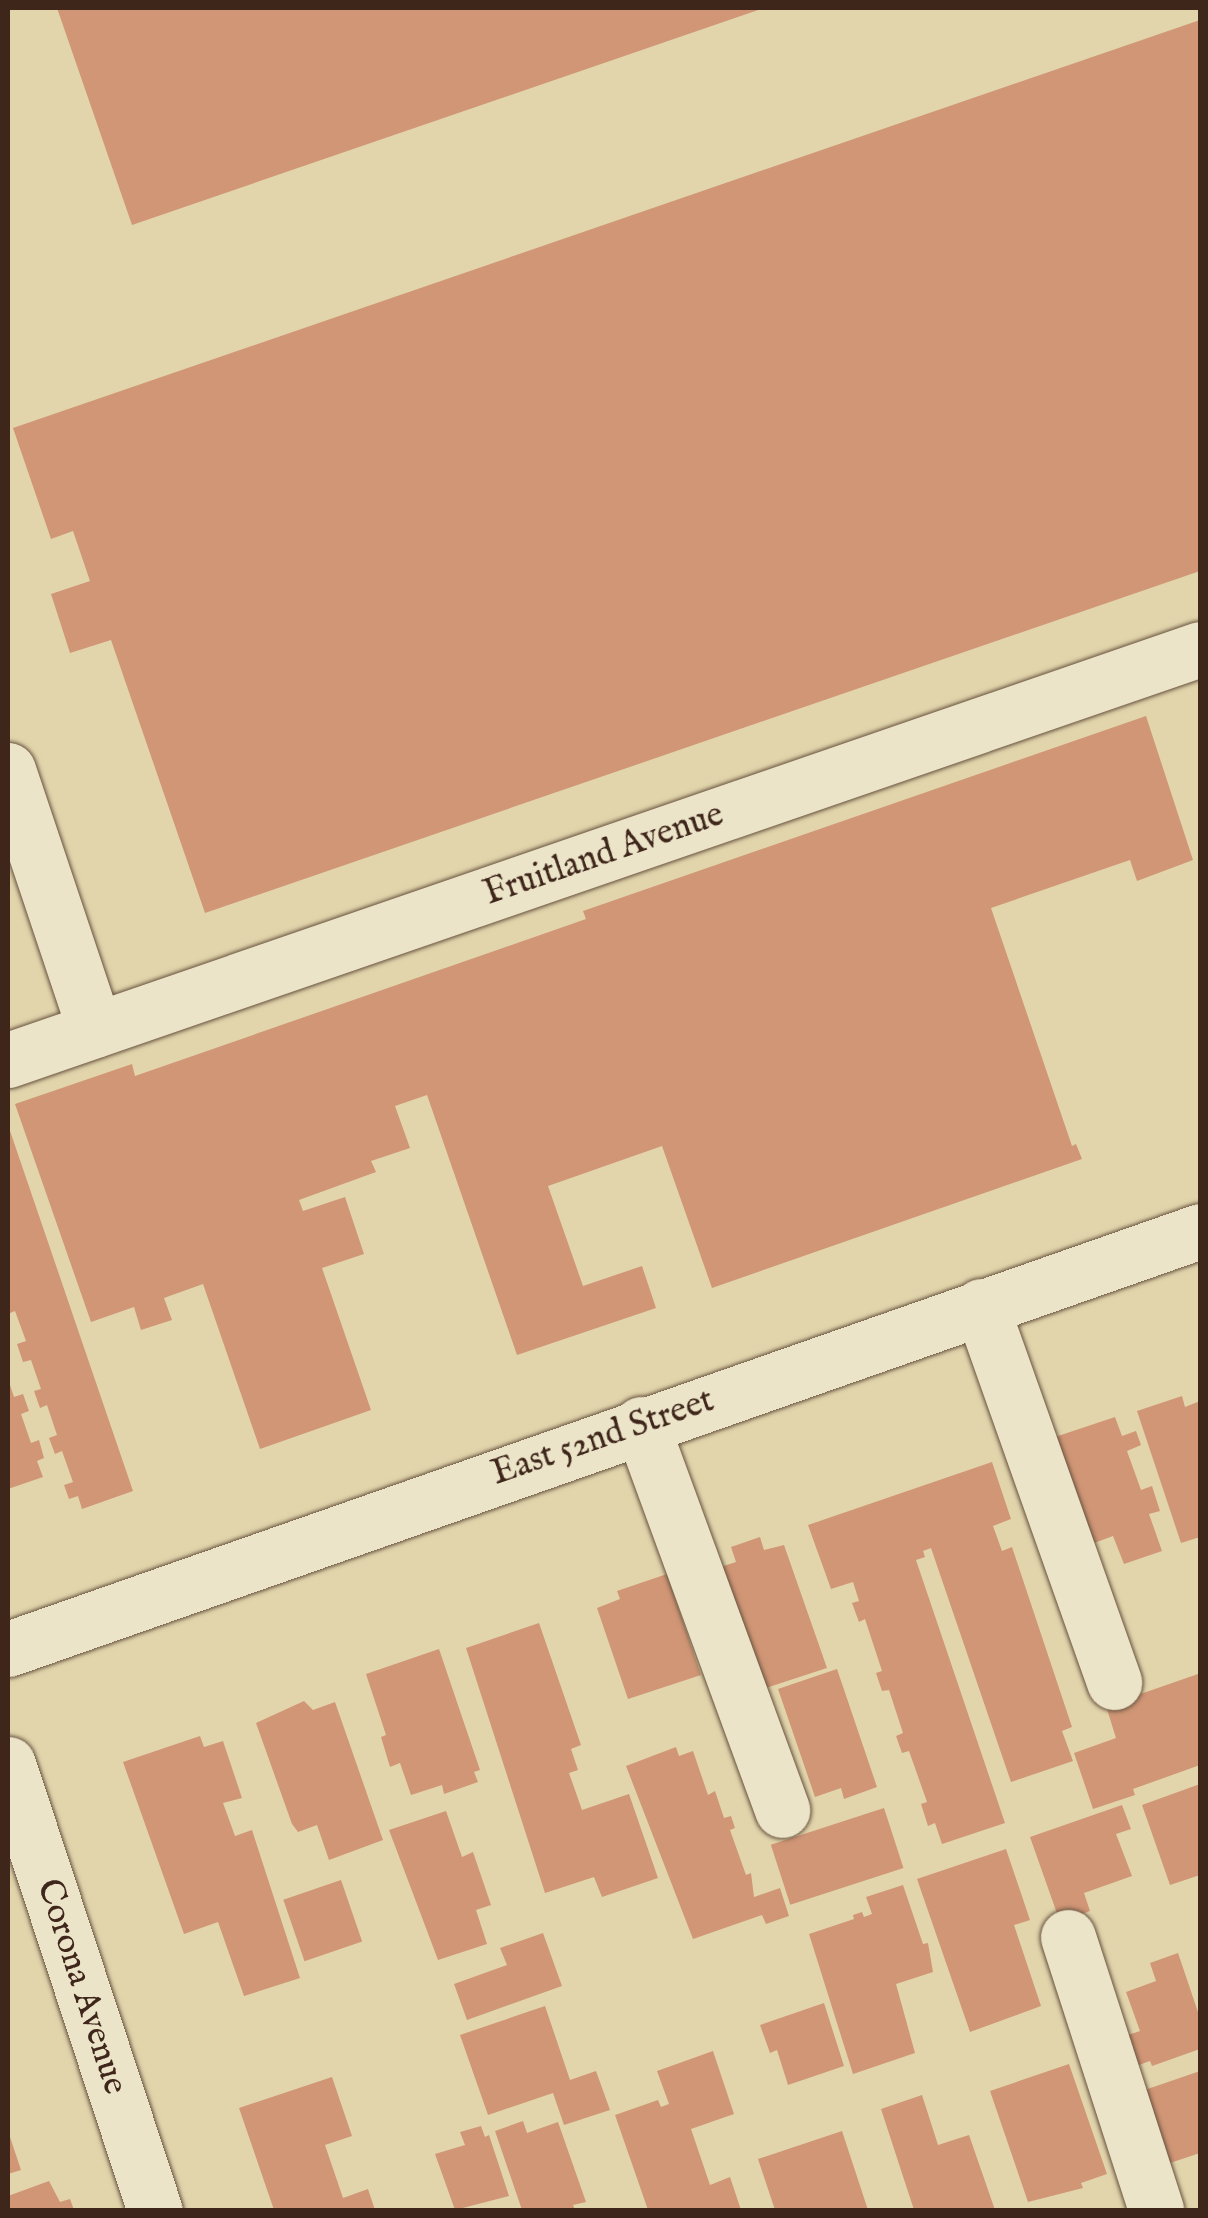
<!DOCTYPE html>
<html>
<head>
<meta charset="utf-8">
<style>
	body { margin:0 }
	#map { position:relative; width:1208px; height:2218px; overflow:hidden; background:#e2d5ac; font-family:"IM FELL English",serif }
	div>[style] { position:absolute }
	[style*='--x'] { left:calc(var(--x)*1px); top:calc(var(--y)*1px); width:calc(var(--w)*1px); rotate:calc(var(--a)*1deg) }
	.building>* { inset:0; background:#d09676; transform-origin:0 0 }
	.roads { filter:drop-shadow(0 0 2px #67523e) drop-shadow(0 0 2px #67523e) }
	.minor>* { height:55px; margin:-27.5px; padding:0 27.5px; transform-origin:27.5px; border-radius:27.5px; background:#ece4c9 }
	span { translate:-50% -50%; white-space:nowrap; text-align:center; line-height:1.15; -webkit-text-stroke:8px #ece4c9; paint-order:stroke }
	.street-label { font-size:35px; color:#3e261a }
	.frame { position:absolute; inset:0; border:10px solid #3e261a; pointer-events:none }
</style>
</head>
<body>
<div id="map">
	<div class="building">
		<i style="clip-path:polygon(57px 8px,764px 8px,132px 225px)"></i>
		<i style="clip-path:polygon(1200px 20px,1200px 571px,205px 913px,111px 640px,70px 653px,51px 594px,90px 581px,73px 531px,51px 539px,13px 428px)"></i>
		<i style="clip-path:polygon(1146px 716px,1193px 860px,1137px 881px,1130px 860px,991px 908px,1072px 1146px,1076px 1144px,1082px 1159px,712px 1288px,662px 1146px,548px 1186px,583px 1286px,642px 1266px,656px 1308px,517px 1355px,427px 1095px,395px 1106px,410px 1148px,371px 1161px,376px 1172px,299px 1200px,303px 1211px,345px 1197px,364px 1254px,322px 1268px,371px 1410px,260px 1449px,203px 1284px,164px 1298px,172px 1320px,141px 1330px,134px 1307px,91px 1322px,15px 1104px,132px 1064px,135px 1076px,586px 919px,583px 911px)"></i>
		<i style="clip-path:polygon(8px 1125px,133px 1491px,82px 1509px,78px 1496px,69px 1499px,64px 1485px,73px 1482px,62px 1451px,55px 1454px,49px 1438px,57px 1435px,47px 1405px,40px 1408px,34px 1391px,41px 1389px,31px 1360px,23px 1362px,17px 1344px,26px 1341px,15px 1311px,8px 1314px)"></i>
		<i style="clip-path:polygon(8px 1379px,14px 1397px,23px 1394px,29px 1411px,21px 1414px,31px 1443px,39px 1440px,44px 1458px,37px 1461px,43px 1477px,8px 1489px)"></i>
		<i style="clip-path:polygon(1182px 1396px,1185px 1407px,1200px 1401px,1200px 1537px,1181px 1543px,1137px 1411px)"></i>
		<i style="clip-path:polygon(1115px 1417px,1122px 1436px,1136px 1431px,1141px 1445px,1127px 1451px,1141px 1490px,1152px 1486px,1160px 1511px,1149px 1514px,1162px 1551px,1124px 1564px,1113px 1536px,1086px 1546px,1049px 1439px)"></i>
		<i style="clip-path:polygon(992px 1462px,1011px 1519px,993px 1526px,1002px 1551px,1012px 1547px,1072px 1727px,1062px 1731px,1073px 1761px,1011px 1782px,931px 1548px,923px 1551px,925px 1557px,916px 1560px,1005px 1823px,942px 1844px,935px 1823px,928px 1826px,921px 1804px,927px 1802px,909px 1751px,902px 1753px,896px 1736px,903px 1733px,889px 1690px,882px 1691px,876px 1673px,882px 1671px,865px 1619px,859px 1622px,852px 1603px,859px 1601px,853px 1582px,831px 1589px,808px 1525px)"></i>
		<i style="clip-path:polygon(760px 1537px,764px 1550px,784px 1545px,827px 1668px,754px 1692px,711px 1570px,736px 1562px,731px 1547px)"></i>
		<i style="clip-path:polygon(667px 1574px,701px 1675px,628px 1699px,597px 1608px,620px 1599px,617px 1591px)"></i>
		<i style="clip-path:polygon(539px 1623px,581px 1745px,571px 1749px,578px 1770px,569px 1773px,582px 1810px,629px 1794px,658px 1878px,602px 1897px,594px 1877px,545px 1893px,466px 1648px)"></i>
		<i style="clip-path:polygon(439px 1649px,480px 1770px,474px 1772px,478px 1782px,444px 1794px,442px 1785px,411px 1795px,400px 1763px,390px 1767px,381px 1737px,386px 1735px,366px 1674px)"></i>
		<i style="clip-path:polygon(837px 1669px,877px 1787px,844px 1799px,841px 1788px,815px 1797px,778px 1689px)"></i>
		<i style="clip-path:polygon(1198px 1674px,1200px 1765px,1133px 1789px,1135px 1795px,1093px 1809px,1074px 1753px,1116px 1738px,1106px 1706px)"></i>
		<i style="clip-path:polygon(304px 1701px,313px 1710px,335px 1702px,383px 1840px,329px 1860px,317px 1825px,298px 1832px,292px 1824px,256px 1723px)"></i>
		<i style="clip-path:polygon(200px 1736px,204px 1747px,223px 1741px,242px 1798px,223px 1803px,235px 1836px,252px 1830px,300px 1978px,244px 1996px,218px 1922px,184px 1934px,123px 1762px)"></i>
		<i style="clip-path:polygon(676px 1747px,679px 1756px,693px 1751px,708px 1795px,715px 1791px,724px 1818px,731px 1816px,735px 1828px,730px 1830px,746px 1875px,751px 1873px,754px 1897px,780px 1888px,789px 1916px,766px 1924px,762px 1915px,693px 1939px,626px 1766px)"></i>
		<i style="clip-path:polygon(1200px 1784px,1200px 1875px,1170px 1885px,1142px 1805px)"></i>
		<i style="clip-path:polygon(1122px 1805px,1131px 1829px,1116px 1834px,1132px 1876px,1084px 1893px,1090px 1911px,1060px 1922px,1030px 1837px)"></i>
		<i style="left:884px;top:1808px;width:63px;height:119px;rotate:72deg"></i>
		<i style="clip-path:polygon(446px 1811px,462px 1857px,473px 1852px,491px 1905px,476px 1910px,487px 1944px,438px 1960px,389px 1830px)"></i>
		<i style="clip-path:polygon(1006px 1849px,1030px 1920px,1014px 1925px,1041px 2006px,970px 2032px,917px 1879px)"></i>
		<i style="left:341px;top:1880px;width:65px;height:61px;rotate:71deg"></i>
		<i style="clip-path:polygon(903px 1885px,923px 1944px,928px 1943px,933px 1972px,896px 1984px,915px 2053px,853px 2074px,809px 1934px,854px 1919px,853px 1915px,862px 1912px,864px 1917px,872px 1914px,866px 1897px)"></i>
		<i style="clip-path:polygon(543px 1933px,562px 1986px,467px 2020px,454px 1984px,507px 1965px,500px 1948px)"></i>
		<i style="clip-path:polygon(1178px 1953px,1200px 2018px,1200px 2049px,1152px 2066px,1150px 2061px,1136px 2066px,1125px 2036px,1140px 2031px,1126px 1992px,1156px 1981px,1150px 1963px)"></i>
		<i style="clip-path:polygon(824px 2003px,844px 2066px,788px 2085px,777px 2050px,770px 2053px,760px 2025px)"></i>
		<i style="clip-path:polygon(545px 2006px,570px 2080px,596px 2071px,610px 2110px,564px 2125px,553px 2093px,488px 2115px,460px 2035px)"></i>
		<i style="clip-path:polygon(713px 2051px,734px 2114px,691px 2129px,710px 2185px,730px 2177px,741px 2210px,648px 2210px,615px 2115px,658px 2100px,661px 2107px,669px 2104px,657px 2071px)"></i>
		<i style="clip-path:polygon(1069px 2064px,1107px 2174px,1081px 2183px,1083px 2188px,1028px 2202px,990px 2091px)"></i>
		<i style="clip-path:polygon(1200px 2071px,1200px 2153px,1158px 2167px,1133px 2094px)"></i>
		<i style="clip-path:polygon(332px 2077px,352px 2136px,325px 2145px,343px 2198px,368px 2189px,375px 2210px,274px 2210px,239px 2108px)"></i>
		<i style="clip-path:polygon(922px 2095px,938px 2145px,969px 2135px,995px 2210px,914px 2210px,881px 2109px)"></i>
		<i style="clip-path:polygon(523px 2121px,527px 2133px,558px 2122px,586px 2202px,573px 2205px,575px 2210px,522px 2210px,495px 2131px)"></i>
		<i style="clip-path:polygon(481px 2126px,485px 2137px,489px 2135px,509px 2196px,455px 2210px,435px 2154px,465px 2145px,460px 2132px)"></i>
		<i style="clip-path:polygon(8px 2131px,21px 2170px,8px 2174px)"></i>
		<i style="clip-path:polygon(842px 2131px,868px 2210px,775px 2210px,758px 2159px)"></i>
		<i style="clip-path:polygon(49px 2181px,60px 2202px,70px 2199px,74px 2210px,8px 2210px,8px 2196px)"></i>
	</div>
	<div class="roads">
		<div class="minor">
			<i style="--x:8;--y:770;--w:274;--a:71.5"></i>
			<i style="--x:8;--y:1060;--w:1261;--a:-19.02"></i>
			<i style="--x:981;--y:1306;--w:399;--a:70.5"></i>
			<i style="--x:641;--y:1424;--w:411;--a:69.9"></i>
			<i style="--x:8;--y:1649;--w:1263;--a:-19.32"></i>
			<i style="--x:8;--y:1764;--w:470;--a:71.8"></i>
			<i style="--x:1068;--y:1937;--w:287;--a:72.1"></i>
		</div>
	</div>
	<div class="street-label">
		<span style="left:604px;top:855px;rotate:-19deg">Fruitland Avenue</span>
		<span style="left:603px;top:1438px;rotate:-19deg">East 52nd Street</span>
		<span style="left:81px;top:1987px;rotate:72deg">Corona Avenue</span>
	</div>
	<div class="frame"></div>
</div>
</body>
</html>
